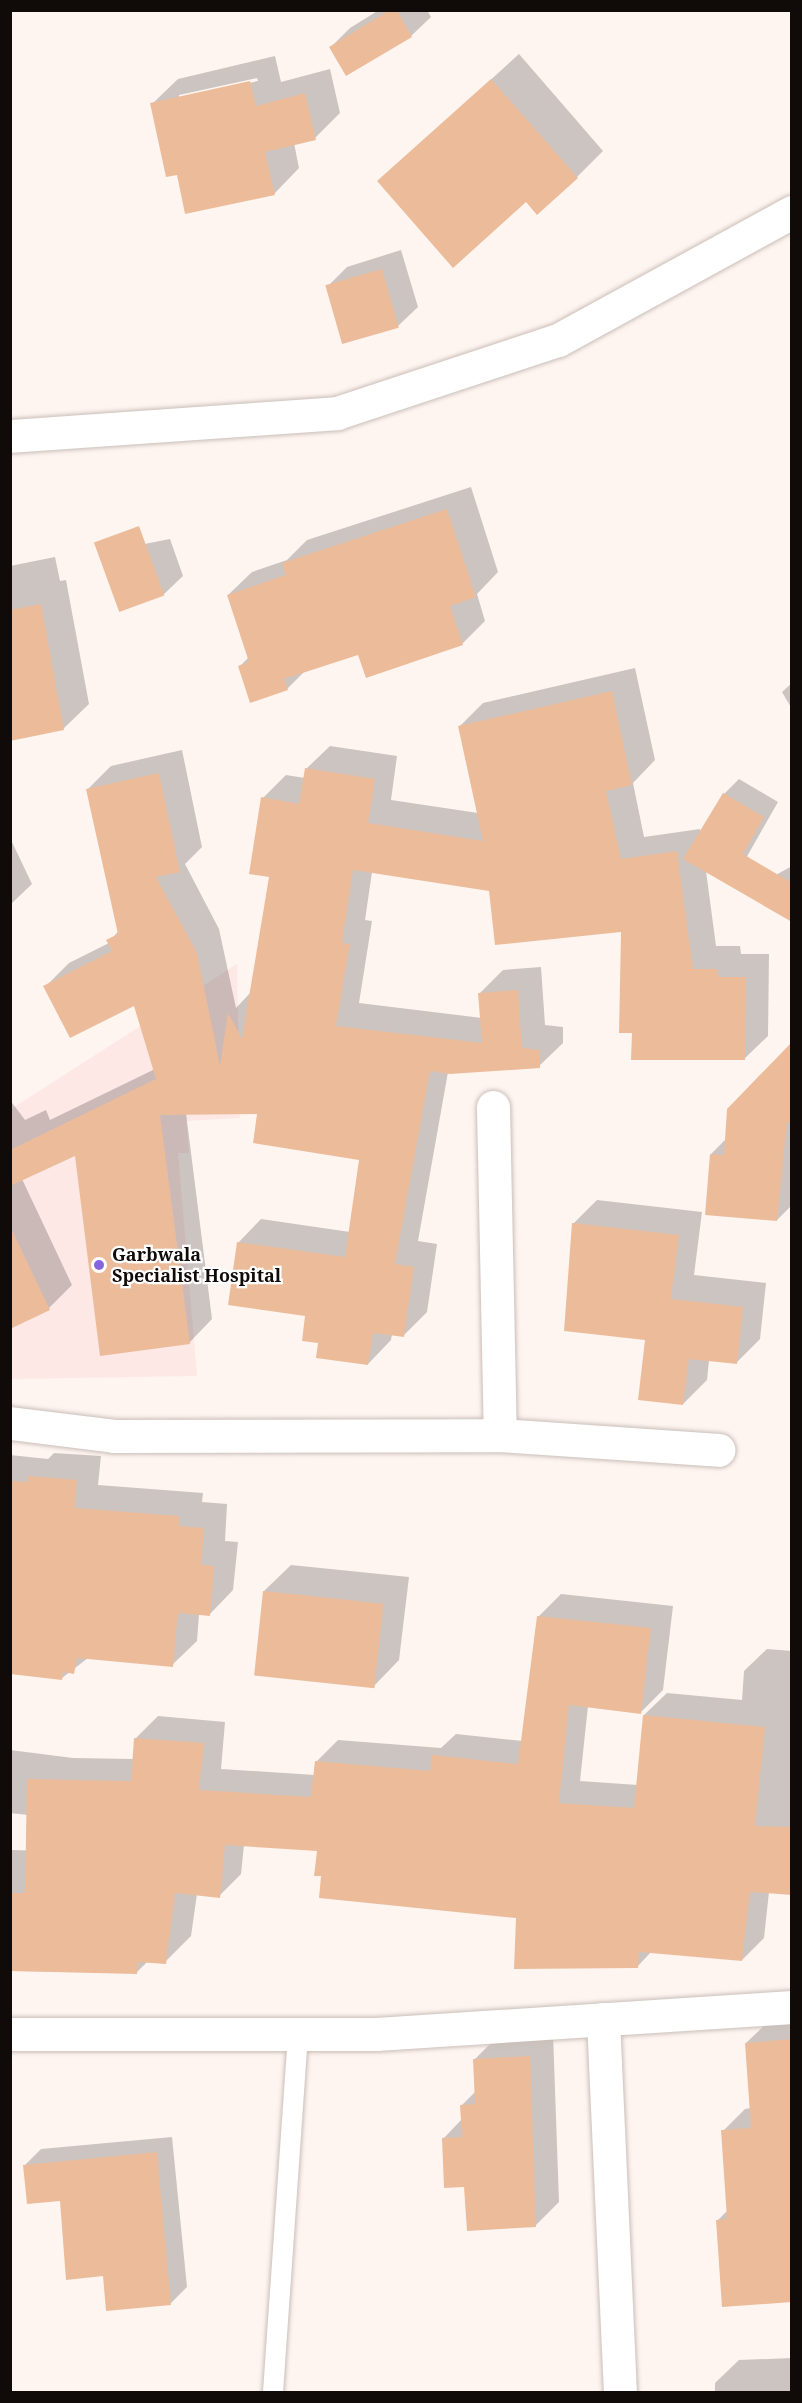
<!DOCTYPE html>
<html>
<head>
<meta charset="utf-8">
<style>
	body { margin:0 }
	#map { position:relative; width:802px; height:2403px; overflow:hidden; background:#fef5f1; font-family:"Noto Serif",serif }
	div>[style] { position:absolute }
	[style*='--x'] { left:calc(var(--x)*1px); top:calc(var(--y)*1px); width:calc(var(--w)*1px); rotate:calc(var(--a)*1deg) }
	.medical>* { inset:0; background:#fde8e5 }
	.shadow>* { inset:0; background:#0003 }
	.building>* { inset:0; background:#ecbc9a; transform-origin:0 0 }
	.roads { filter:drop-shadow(0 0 2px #cbbeb8) drop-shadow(0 0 2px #cbbeb8) }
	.lane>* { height:20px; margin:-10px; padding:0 10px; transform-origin:10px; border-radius:10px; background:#fff }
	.street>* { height:33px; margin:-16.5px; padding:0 16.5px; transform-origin:16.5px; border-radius:16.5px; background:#fff }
	.dots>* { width:16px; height:16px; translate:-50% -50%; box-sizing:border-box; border:3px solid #fff; border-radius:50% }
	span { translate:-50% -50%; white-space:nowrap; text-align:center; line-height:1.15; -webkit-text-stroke:4.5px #fff; paint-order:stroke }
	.poi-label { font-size:18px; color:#100b09; font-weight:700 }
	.left { translate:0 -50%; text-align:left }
	.frame { position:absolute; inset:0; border:12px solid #100b09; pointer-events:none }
</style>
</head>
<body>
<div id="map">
	<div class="medical">
		<i style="clip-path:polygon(237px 964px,240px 1118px,186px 1121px,189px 1153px,178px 1153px,197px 1376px,11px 1379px,11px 1109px)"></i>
	</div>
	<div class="shadow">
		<i style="clip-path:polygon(379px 10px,427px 10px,431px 17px,411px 36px,347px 74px,331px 47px,350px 28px)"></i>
		<i style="clip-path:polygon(519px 54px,603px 151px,577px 177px,527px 200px,379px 181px)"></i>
		<i style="clip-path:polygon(evenodd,275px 56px,281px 82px,330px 69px,340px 113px,315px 138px,294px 143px,299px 168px,274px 194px,178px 173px,152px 104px,178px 79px,275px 56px,257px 78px,258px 81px,179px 98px,179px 95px,257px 78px)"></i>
		<i style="clip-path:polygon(401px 250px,418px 307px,398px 326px,328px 286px,347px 267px)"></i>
		<i style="clip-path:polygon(471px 487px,498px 572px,477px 594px,485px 621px,462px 644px,359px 653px,306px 670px,287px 689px,240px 666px,249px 657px,228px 595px,252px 572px,287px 560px,307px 540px)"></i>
		<i style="clip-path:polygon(170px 539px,183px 576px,163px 595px,124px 548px)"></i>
		<i style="clip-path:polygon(55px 557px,60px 581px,66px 580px,89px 704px,63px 729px,10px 739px,10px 566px)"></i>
		<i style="clip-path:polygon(635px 668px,655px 760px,633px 783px,644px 837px,700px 829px,701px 833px,724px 794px,739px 779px,778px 802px,741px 867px,706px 871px,716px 946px,740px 946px,741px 954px,769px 954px,768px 1036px,744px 1059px,633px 1032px,622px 930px,490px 890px,372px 872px,365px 920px,372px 921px,359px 1003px,482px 1018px,480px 993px,503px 970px,541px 967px,545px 1025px,563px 1027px,563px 1043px,539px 1066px,448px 1072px,418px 1241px,437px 1244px,427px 1312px,404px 1335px,392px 1334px,391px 1340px,368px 1364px,320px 1342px,307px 1314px,238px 1243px,261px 1219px,350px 1232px,361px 1158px,259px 1113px,186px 1113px,212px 1319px,189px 1343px,76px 1154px,22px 1179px,72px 1285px,49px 1308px,10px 1327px,10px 1100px,25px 1120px,46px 1110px,50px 1120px,155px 1069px,134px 1004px,45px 987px,69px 963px,109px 943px,119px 930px,88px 789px,111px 766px,182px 750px,202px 847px,185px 864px,219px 929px,236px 1008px,251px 992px,271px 876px,263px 798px,286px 775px,305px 778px,306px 769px,330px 746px,397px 756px,391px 800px,478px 813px,459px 727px,483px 703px)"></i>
		<i style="clip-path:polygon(792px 683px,792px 709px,782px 692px)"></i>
		<i style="clip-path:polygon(12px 842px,32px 884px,10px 905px,10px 843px)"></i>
		<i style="clip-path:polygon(792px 866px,792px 920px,774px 876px)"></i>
		<i style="clip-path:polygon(792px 1044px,792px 1205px,777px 1220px,711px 1154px,727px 1138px)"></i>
		<i style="clip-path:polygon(597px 1200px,702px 1212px,694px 1275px,766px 1283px,760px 1339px,736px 1363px,709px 1360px,707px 1380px,683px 1404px,647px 1339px,573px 1224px)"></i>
		<i style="clip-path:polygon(54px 1453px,101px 1456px,98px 1485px,203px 1493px,202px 1502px,227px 1504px,225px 1541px,238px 1542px,233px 1590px,209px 1615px,199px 1614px,197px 1641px,172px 1665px,88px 1658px,62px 1678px,10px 1672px,10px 1455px,48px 1459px)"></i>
		<i style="clip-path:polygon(291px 1565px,409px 1577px,399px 1660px,373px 1687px,264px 1591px)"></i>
		<i style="clip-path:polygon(561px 1594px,673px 1606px,663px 1690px,641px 1712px,588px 1706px,580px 1781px,638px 1785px,644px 1715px,667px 1693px,742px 1700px,744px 1671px,767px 1649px,792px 1651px,792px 1894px,769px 1892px,764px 1938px,742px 1960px,652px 1951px,637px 1967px,518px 1917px,322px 1875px,318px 1850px,244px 1845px,241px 1874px,219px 1896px,197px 1894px,191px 1936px,165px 1962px,148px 1961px,137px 1972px,10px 1971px,10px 1850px,189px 1854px,190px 1833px,10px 1813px,10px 1750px,73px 1758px,134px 1759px,135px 1739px,158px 1716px,225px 1722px,221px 1769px,315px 1775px,316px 1762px,338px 1740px,441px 1748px,456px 1734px,523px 1741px,538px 1617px)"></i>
		<i style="clip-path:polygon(792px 2019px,792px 2300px,718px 2220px,728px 2210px,723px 2131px,745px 2109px,751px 2108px,746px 2043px,769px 2021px)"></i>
		<i style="clip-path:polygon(553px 2033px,559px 2202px,535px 2226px,466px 2186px,443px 2139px,462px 2119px,462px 2105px,476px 2091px,474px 2060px,498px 2036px)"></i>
		<i style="clip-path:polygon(172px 2137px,187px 2287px,171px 2303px,104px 2275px,61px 2199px,25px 2165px,41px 2149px)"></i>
		<i style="clip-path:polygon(792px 2358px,792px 2392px,715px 2392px,715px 2383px,739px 2360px)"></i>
	</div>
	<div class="building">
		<i style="clip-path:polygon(390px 10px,397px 10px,412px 37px,346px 76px,329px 47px)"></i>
		<i style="clip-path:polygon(491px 79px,578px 178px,537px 215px,526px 202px,453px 268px,377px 181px)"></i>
		<i style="clip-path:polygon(250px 81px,256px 106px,305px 93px,316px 140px,265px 152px,275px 195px,185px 214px,177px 175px,166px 177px,150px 103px)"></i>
		<i style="left:382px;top:269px;width:61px;height:59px;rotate:74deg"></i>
		<i style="clip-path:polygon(447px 509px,476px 597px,450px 606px,463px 645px,366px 678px,358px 655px,284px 679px,288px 690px,250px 703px,238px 666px,249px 662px,227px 595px,286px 575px,282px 563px)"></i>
		<i style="left:139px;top:526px;width:74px;height:48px;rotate:70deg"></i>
		<i style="clip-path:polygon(41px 604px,64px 730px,10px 741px,10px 610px)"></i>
		<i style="clip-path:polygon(612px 691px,632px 785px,606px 791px,621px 859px,677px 851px,693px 969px,717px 969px,718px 977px,746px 977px,745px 1060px,631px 1060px,632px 1033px,619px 1033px,621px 932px,495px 945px,489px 891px,353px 870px,342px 943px,350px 944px,336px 1026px,482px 1043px,478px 993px,518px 990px,522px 1048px,540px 1050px,540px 1068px,450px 1074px,430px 1071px,395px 1264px,414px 1267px,404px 1337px,373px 1333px,368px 1365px,316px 1358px,318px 1343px,302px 1341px,305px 1316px,228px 1305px,237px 1242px,345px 1257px,359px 1160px,253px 1143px,257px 1114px,160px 1115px,190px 1344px,100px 1356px,75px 1156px,10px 1186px,10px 1150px,156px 1079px,134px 1006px,70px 1038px,43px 986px,112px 951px,106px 940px,118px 934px,86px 789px,159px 773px,180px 872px,156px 877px,197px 953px,220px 1066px,228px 1013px,242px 1039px,269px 877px,249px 874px,261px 797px,299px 804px,305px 768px,375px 779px,368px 823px,483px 841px,458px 726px)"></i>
		<i style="clip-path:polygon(723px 793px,764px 817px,743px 854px,792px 883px,792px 922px,683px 859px)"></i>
		<i style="clip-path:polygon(792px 1042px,792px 1123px,787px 1122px,777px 1221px,705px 1215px,710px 1154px,724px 1155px,727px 1109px)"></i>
		<i style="clip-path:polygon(572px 1223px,679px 1235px,671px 1299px,743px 1307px,737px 1364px,689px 1359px,683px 1405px,638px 1400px,645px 1340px,564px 1331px)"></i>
		<i style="clip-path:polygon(10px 1226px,50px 1310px,10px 1329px)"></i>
		<i style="clip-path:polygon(28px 1476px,77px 1480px,75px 1508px,179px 1516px,179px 1526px,204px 1528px,201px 1565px,214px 1566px,210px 1616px,178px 1613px,173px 1667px,77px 1658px,74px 1674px,63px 1672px,62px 1680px,10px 1674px,10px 1481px,28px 1482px)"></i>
		<i style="left:263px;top:1591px;width:121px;height:85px;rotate:6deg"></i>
		<i style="clip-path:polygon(537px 1616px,651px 1628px,641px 1714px,569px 1705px,559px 1803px,634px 1808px,643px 1715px,765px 1727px,755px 1826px,792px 1827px,792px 1895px,750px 1892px,742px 1961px,639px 1952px,638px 1968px,514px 1969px,516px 1918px,319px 1898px,321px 1876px,314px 1876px,317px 1851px,225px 1845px,220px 1898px,175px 1893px,166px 1964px,138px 1962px,137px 1974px,10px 1971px,10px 1893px,25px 1893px,27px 1779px,131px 1781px,134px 1738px,204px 1743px,199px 1790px,311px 1797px,315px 1761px,430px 1771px,432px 1755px,518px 1764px)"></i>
		<i style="clip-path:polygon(792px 2039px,792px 2302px,722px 2307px,716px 2220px,727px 2219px,721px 2130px,751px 2128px,745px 2043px)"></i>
		<i style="clip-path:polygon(530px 2056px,536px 2227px,467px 2231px,464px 2187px,444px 2188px,442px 2138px,462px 2137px,460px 2105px,475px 2104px,473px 2059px)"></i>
		<i style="clip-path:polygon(157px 2152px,171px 2305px,106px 2311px,103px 2276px,66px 2280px,60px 2201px,27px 2204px,23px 2165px)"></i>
	</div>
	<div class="roads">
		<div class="lane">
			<i style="--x:273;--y:2392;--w:359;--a:-86"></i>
		</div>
		<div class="street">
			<i style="--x:10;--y:436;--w:328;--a:-4"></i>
			<i style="--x:337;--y:413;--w:233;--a:-18.3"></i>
			<i style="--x:558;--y:340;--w:267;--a:-28.7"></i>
			<i style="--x:493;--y:1107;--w:328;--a:88.8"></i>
			<i style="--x:10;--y:1423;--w:105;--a:7.1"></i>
			<i style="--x:114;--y:1436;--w:386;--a:-0.1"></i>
			<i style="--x:500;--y:1435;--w:219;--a:3.9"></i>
			<i style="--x:603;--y:2019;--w:373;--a:87.4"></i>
			<i style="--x:10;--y:2034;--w:366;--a:0"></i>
			<i style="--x:376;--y:2034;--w:417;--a:-3.7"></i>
		</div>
	</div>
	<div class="dots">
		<i style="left:99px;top:1265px;background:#8564df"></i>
	</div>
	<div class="poi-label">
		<span class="left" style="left:112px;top:1265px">Garbwala<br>Specialist Hospital</span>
	</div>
	<div class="frame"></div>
</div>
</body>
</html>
